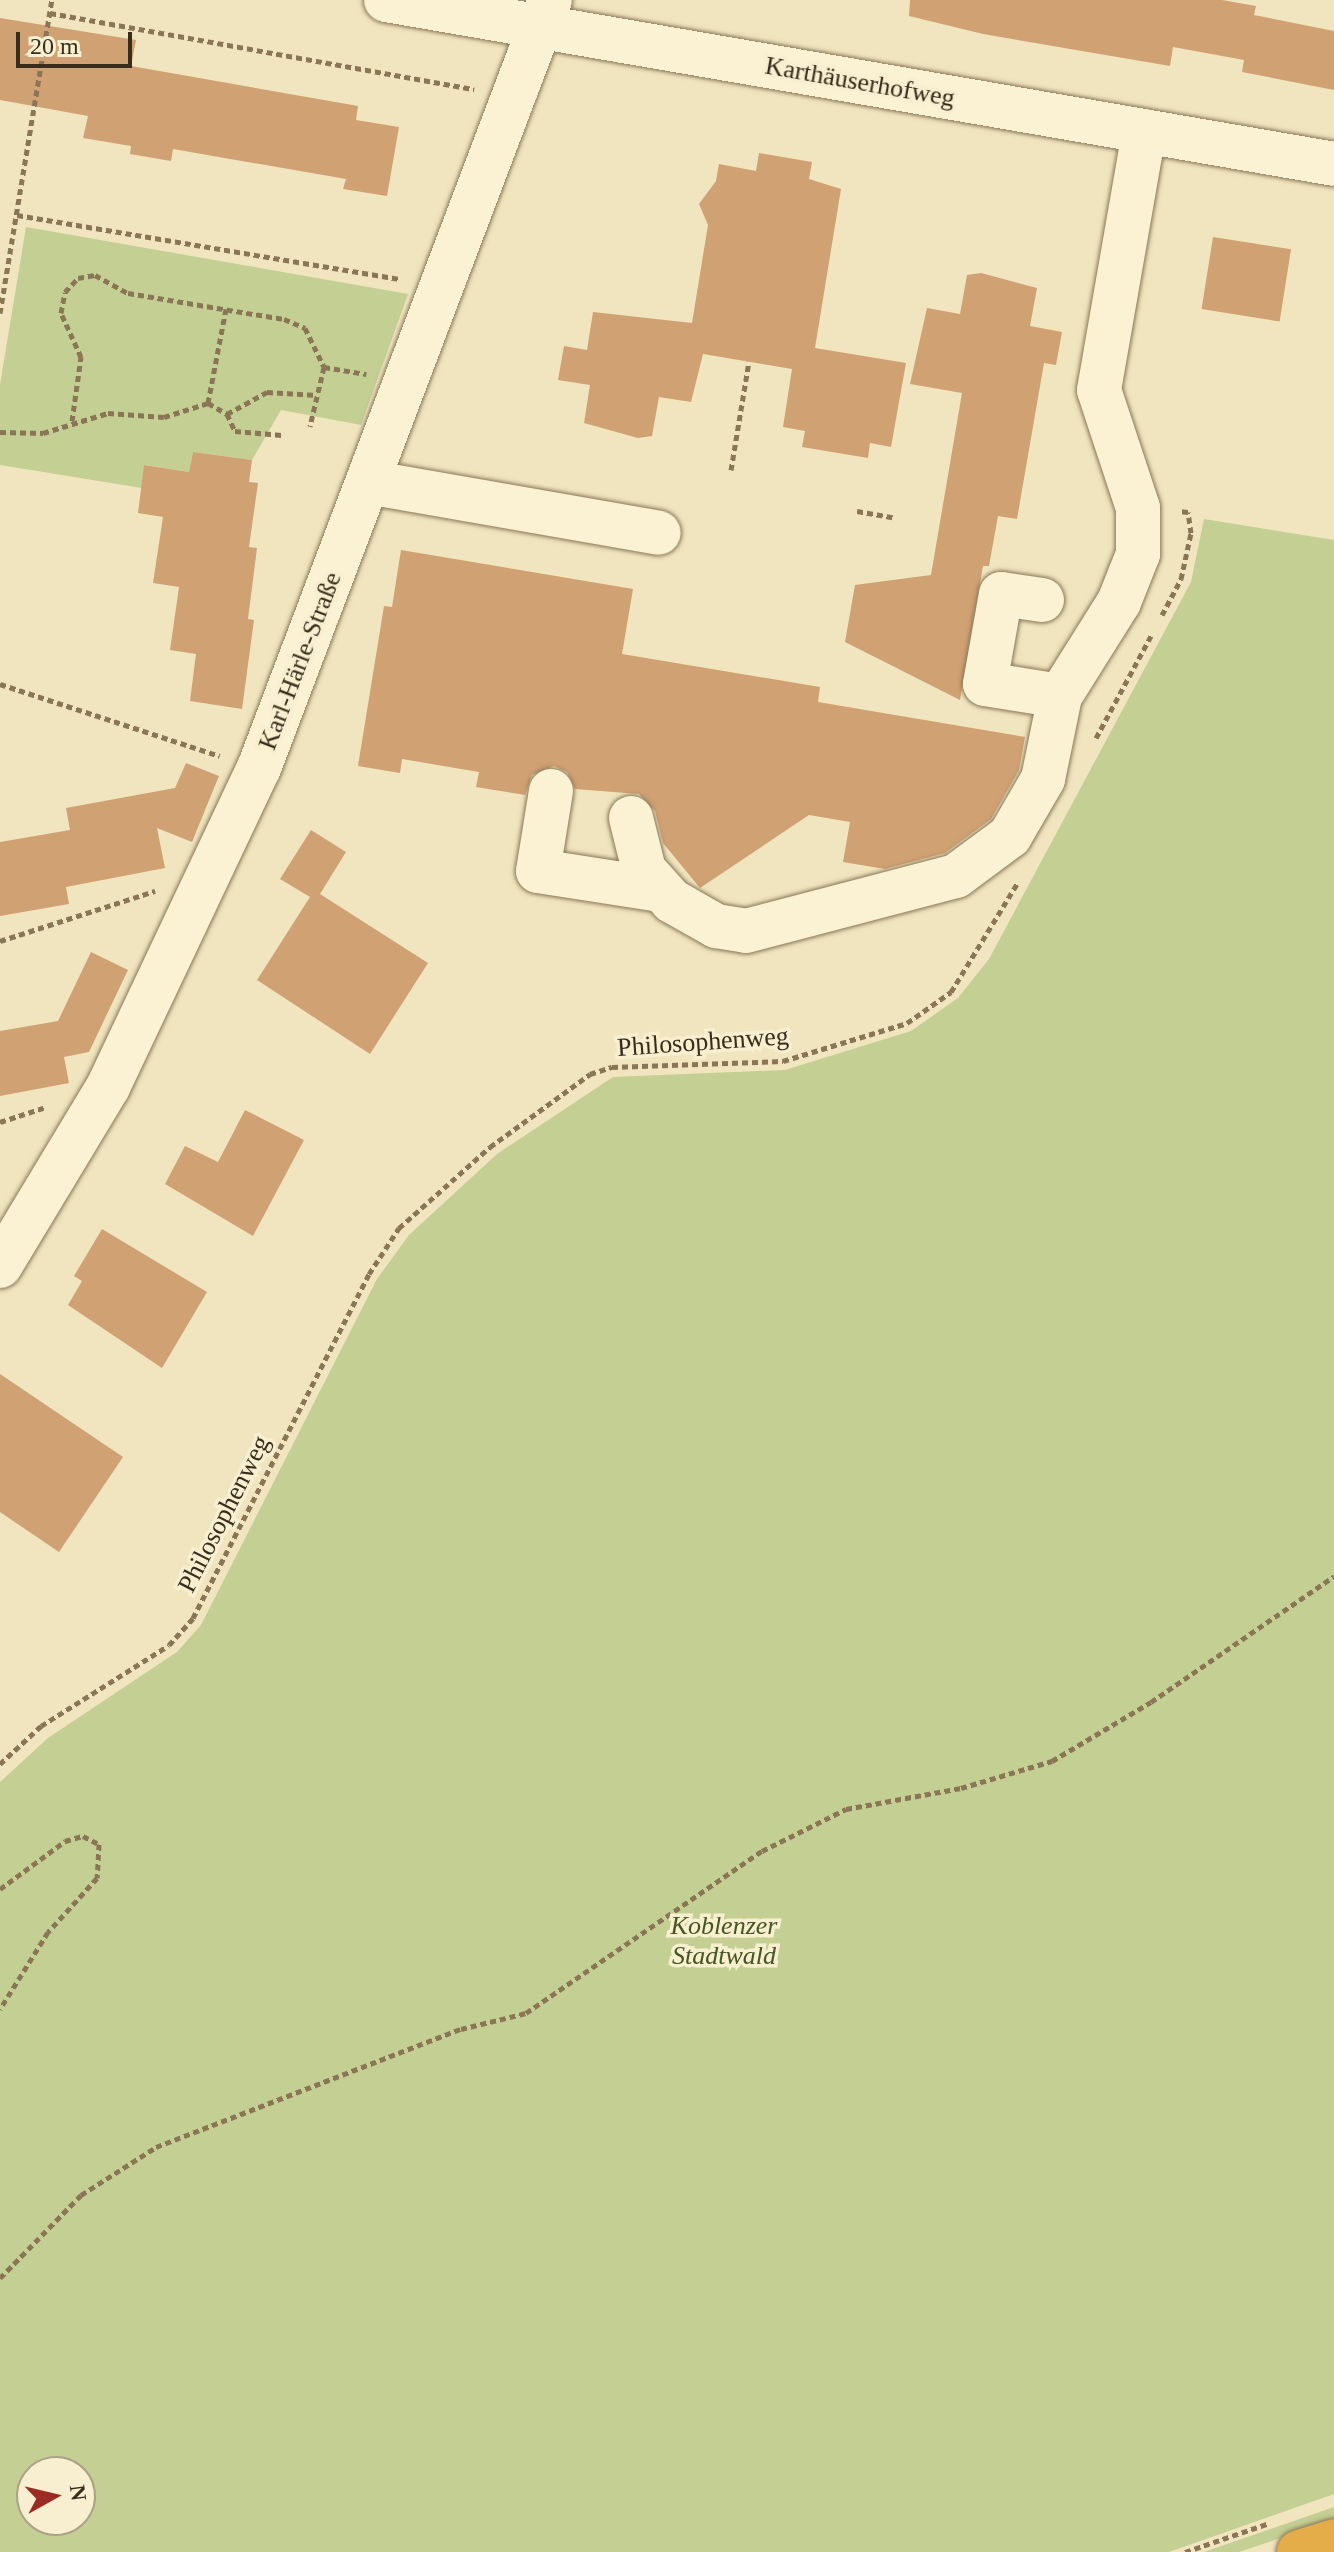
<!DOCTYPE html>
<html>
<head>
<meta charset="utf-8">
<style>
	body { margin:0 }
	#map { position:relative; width:1334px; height:2552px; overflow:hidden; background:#f0e5bf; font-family:"Times New Roman",serif }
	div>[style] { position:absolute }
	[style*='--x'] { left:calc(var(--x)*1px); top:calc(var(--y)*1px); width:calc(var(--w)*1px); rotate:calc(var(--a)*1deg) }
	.green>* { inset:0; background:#c3cf93 }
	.building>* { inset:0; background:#d0a173; transform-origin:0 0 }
	.path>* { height:5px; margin-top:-2.5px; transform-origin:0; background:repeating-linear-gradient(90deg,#8a7656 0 6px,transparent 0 10px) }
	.roads { filter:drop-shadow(0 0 2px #8a7656) drop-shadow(0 0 2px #8a7656) }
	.minor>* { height:44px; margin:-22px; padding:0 22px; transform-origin:22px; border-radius:22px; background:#faf2d3 }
	.highway>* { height:44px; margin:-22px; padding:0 22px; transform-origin:22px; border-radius:22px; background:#e5ad4a }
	span { translate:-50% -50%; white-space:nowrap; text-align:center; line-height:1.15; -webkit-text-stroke:7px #f7efcf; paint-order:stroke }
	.street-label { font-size:26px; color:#382c1c }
	.park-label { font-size:26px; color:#445621; font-style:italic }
	.north { position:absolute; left:16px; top:2456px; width:80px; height:80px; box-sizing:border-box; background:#f7efcf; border:2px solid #aba187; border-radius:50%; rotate:82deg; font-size:22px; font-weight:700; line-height:32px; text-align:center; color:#382c1c }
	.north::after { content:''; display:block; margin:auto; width:28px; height:36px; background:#9c2c23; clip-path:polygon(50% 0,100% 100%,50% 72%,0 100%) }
	.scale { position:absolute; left:16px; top:32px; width:116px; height:36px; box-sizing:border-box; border:4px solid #382c1c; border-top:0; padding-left:10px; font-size:24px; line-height:28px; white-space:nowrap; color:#382c1c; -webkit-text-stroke:6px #f7efcf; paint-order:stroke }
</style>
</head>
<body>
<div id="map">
	<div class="green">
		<i style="clip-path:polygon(26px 227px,408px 294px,361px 425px,281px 410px,252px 460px,193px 452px,189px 472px,145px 465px,142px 488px,0 465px,0 385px)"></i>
		<i style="clip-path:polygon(evenodd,1204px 519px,1334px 540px,1334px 2494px,1169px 2552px,0 2552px,0 1782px,48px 1738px,177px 1652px,201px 1625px,377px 1279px,409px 1235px,497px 1154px,613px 1077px,785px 1070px,911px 1031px,958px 998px,989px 959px,1191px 582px,1204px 519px,32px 2472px,80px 2472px,80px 2520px,32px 2520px,32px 2472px)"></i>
		<i style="clip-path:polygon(1334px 2507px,1334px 2520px,1239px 2552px,1204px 2552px)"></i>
	</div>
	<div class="building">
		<i style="clip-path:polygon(910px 0,1222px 0,1256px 6px,1254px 15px,1334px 31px,1334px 90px,1242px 72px,1244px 60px,1173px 47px,1170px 66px,983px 34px,909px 16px)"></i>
		<i style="clip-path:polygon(0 18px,136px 40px,131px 66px,358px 106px,356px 120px,399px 127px,387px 196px,343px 189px,346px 179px,173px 149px,171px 161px,130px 154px,131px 146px,83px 138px,88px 116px,0 100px)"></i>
		<i style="clip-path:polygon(759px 153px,812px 162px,809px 179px,841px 189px,815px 348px,906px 363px,891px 447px,870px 443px,868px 458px,802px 447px,805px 431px,783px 427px,792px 369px,703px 354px,691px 402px,659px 397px,652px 436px,638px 438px,584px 423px,590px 385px,558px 380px,564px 346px,587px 350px,593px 312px,692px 323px,708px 225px,699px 204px,716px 181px,719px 164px,756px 171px)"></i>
		<i style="left:1213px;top:237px;width:79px;height:73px;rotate:9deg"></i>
		<i style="clip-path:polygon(981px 273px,1037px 288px,1030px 326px,1062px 332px,1056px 365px,1044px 363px,1017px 519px,998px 516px,989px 566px,983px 566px,960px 700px,845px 642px,855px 585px,931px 575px,962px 393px,910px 384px,927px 308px,960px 314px,967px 275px)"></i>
		<i style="clip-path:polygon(193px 452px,252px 460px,249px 482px,258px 483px,249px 547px,257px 548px,248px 619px,254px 620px,242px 709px,190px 701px,196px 654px,170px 650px,179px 587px,153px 583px,163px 517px,138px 513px,144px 465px,189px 472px)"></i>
		<i style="clip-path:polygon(401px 550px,633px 589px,622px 654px,820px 687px,818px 702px,1025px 737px,1019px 770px,991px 819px,945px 853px,885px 869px,843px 862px,850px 822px,809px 815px,700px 888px,663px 843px,655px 811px,639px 794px,575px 789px,567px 772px,554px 766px,532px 775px,525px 795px,476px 787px,479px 772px,402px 759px,400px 773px,358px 766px,384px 606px,392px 607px)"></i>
		<i style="clip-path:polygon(186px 763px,219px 776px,192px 842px,157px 828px,165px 868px,66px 887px,69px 904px,0 916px,0 842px,70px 830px,66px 808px,175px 788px)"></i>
		<i style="clip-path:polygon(311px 830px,346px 852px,320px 894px,428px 963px,370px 1054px,257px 980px,310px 897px,280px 879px)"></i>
		<i style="clip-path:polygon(91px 952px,128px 970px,89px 1052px,64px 1057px,69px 1083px,0 1096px,0 1031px,58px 1021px)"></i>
		<i style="clip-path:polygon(245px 1110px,304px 1140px,253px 1236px,165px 1184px,185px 1146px,218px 1162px)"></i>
		<i style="clip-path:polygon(102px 1229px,207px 1292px,162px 1368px,68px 1305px,82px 1281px,74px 1276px)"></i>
		<i style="clip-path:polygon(0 1374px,123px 1457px,59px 1552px,0 1512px)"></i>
	</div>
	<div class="path">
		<i style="--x:50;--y:13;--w:431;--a:10.2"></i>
		<i style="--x:17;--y:215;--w:388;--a:9.5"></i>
		<i style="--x:0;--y:313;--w:317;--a:-80.6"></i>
		<i style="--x:324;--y:367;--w:43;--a:9.5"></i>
		<i style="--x:208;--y:403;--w:96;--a:-79.2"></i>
		<i style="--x:227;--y:414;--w:46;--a:-28.8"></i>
		<i style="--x:267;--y:392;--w:50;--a:3.4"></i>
		<i style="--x:72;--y:421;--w:65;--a:-82"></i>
		<i style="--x:81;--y:357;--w:48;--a:-114.4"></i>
		<i style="--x:61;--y:313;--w:21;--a:-79"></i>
		<i style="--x:65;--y:292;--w:19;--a:-47"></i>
		<i style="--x:78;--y:278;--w:17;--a:-10"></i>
		<i style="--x:95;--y:275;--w:38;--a:29"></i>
		<i style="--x:128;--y:293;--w:158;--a:9.5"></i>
		<i style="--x:284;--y:319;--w:23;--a:23"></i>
		<i style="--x:305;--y:328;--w:43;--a:64"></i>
		<i style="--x:324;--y:367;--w:61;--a:103.3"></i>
		<i style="--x:0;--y:432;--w:43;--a:1.3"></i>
		<i style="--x:43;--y:433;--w:68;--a:-17.1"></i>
		<i style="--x:108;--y:413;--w:56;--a:4.1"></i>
		<i style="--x:164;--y:417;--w:46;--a:-17.7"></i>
		<i style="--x:208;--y:403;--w:22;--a:30"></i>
		<i style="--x:227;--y:414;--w:19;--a:65"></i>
		<i style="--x:235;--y:431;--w:47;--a:4.9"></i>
		<i style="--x:731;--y:470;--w:110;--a:-80.6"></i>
		<i style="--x:857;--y:511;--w:39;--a:10"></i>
		<i style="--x:1162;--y:615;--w:41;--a:-62.2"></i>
		<i style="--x:1181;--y:579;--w:47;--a:-77.7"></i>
		<i style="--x:1191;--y:533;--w:21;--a:-98"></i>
		<i style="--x:1188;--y:512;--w:9;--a:-174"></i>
		<i style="--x:0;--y:684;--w:231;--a:18.1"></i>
		<i style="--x:1096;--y:738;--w:118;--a:-61.7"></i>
		<i style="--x:0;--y:941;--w:163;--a:-17.9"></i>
		<i style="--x:0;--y:1122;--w:48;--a:-18.1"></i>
		<i style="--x:0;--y:1764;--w:56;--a:-42.8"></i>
		<i style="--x:41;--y:1726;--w:151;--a:-32.3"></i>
		<i style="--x:169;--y:1645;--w:36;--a:-48"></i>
		<i style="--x:193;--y:1618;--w:386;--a:-62.9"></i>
		<i style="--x:369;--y:1274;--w:55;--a:-56.9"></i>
		<i style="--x:399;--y:1228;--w:122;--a:-41.7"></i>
		<i style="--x:490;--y:1147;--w:124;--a:-36.1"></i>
		<i style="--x:590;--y:1074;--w:23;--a:-18"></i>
		<i style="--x:612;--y:1067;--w:171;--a:-2"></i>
		<i style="--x:783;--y:1061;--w:130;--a:-17"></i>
		<i style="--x:907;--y:1023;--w:54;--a:-35.2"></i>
		<i style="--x:951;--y:992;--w:127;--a:-58.6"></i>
		<i style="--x:0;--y:1889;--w:81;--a:-36.4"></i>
		<i style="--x:65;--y:1841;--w:19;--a:-16"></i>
		<i style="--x:83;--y:1836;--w:18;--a:27"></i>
		<i style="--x:99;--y:1844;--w:34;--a:93"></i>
		<i style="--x:97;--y:1878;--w:73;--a:132.2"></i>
		<i style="--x:48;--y:1932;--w:91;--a:121.9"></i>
		<i style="--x:0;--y:2278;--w:116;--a:-45.7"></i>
		<i style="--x:81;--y:2195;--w:89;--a:-32.6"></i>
		<i style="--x:156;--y:2147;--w:327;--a:-21.2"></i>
		<i style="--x:461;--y:2029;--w:67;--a:-13.8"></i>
		<i style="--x:526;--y:2013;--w:286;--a:-34.5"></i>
		<i style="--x:762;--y:1851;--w:94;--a:-26.6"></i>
		<i style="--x:846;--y:1809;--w:117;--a:-10.3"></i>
		<i style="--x:961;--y:1788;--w:95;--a:-16.5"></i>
		<i style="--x:1052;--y:1761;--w:115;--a:-30.8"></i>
		<i style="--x:1151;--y:1702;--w:222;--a:-34.5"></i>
		<i style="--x:1185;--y:2552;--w:89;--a:-19"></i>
	</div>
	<div class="roads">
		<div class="minor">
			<i style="--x:386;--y:0;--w:962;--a:9.81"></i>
			<i style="--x:368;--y:482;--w:295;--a:9.9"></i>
			<i style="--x:1042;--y:600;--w:41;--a:-171.7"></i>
			<i style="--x:1001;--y:594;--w:91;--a:100.1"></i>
			<i style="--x:985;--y:684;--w:76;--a:9.1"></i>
			<i style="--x:551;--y:791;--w:81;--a:99.2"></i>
			<i style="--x:538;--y:871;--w:124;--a:8.8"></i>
			<i style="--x:631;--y:818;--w:54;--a:76"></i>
			<i style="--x:644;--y:870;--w:42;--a:47.9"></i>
			<i style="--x:672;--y:901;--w:51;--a:29.6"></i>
			<i style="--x:716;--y:926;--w:30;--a:9"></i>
			<i style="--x:746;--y:931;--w:217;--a:-14.7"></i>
			<i style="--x:956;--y:876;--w:67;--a:-36.5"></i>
			<i style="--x:1010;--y:836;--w:66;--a:-59.9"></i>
			<i style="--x:1043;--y:779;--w:85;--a:-78.4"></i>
			<i style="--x:1060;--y:696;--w:111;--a:-57.9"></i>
			<i style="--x:1119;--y:602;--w:52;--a:-68.4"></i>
			<i style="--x:1138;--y:554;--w:46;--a:-90"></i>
			<i style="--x:1138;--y:508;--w:124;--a:-108.3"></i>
			<i style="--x:1099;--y:390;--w:263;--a:-80.1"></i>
			<i style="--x:0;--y:1266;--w:209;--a:-58.9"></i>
			<i style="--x:108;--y:1087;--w:353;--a:-64.7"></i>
			<i style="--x:259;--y:768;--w:821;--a:-69.25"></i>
		</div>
		<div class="highway">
			<i style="--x:1299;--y:2552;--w:37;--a:-17"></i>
		</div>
	</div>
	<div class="street-label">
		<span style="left:860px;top:82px;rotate:10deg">Karthäuserhofweg</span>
		<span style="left:300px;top:661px;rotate:-69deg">Karl-Härle-Straße</span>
		<span style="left:703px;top:1042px;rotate:-4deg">Philosophenweg</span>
		<span style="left:224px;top:1514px;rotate:-63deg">Philosophenweg</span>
	</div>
	<div class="park-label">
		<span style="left:724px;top:1941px">Koblenzer<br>Stadtwald</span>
	</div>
	<div class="north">N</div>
	<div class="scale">20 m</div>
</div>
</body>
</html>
